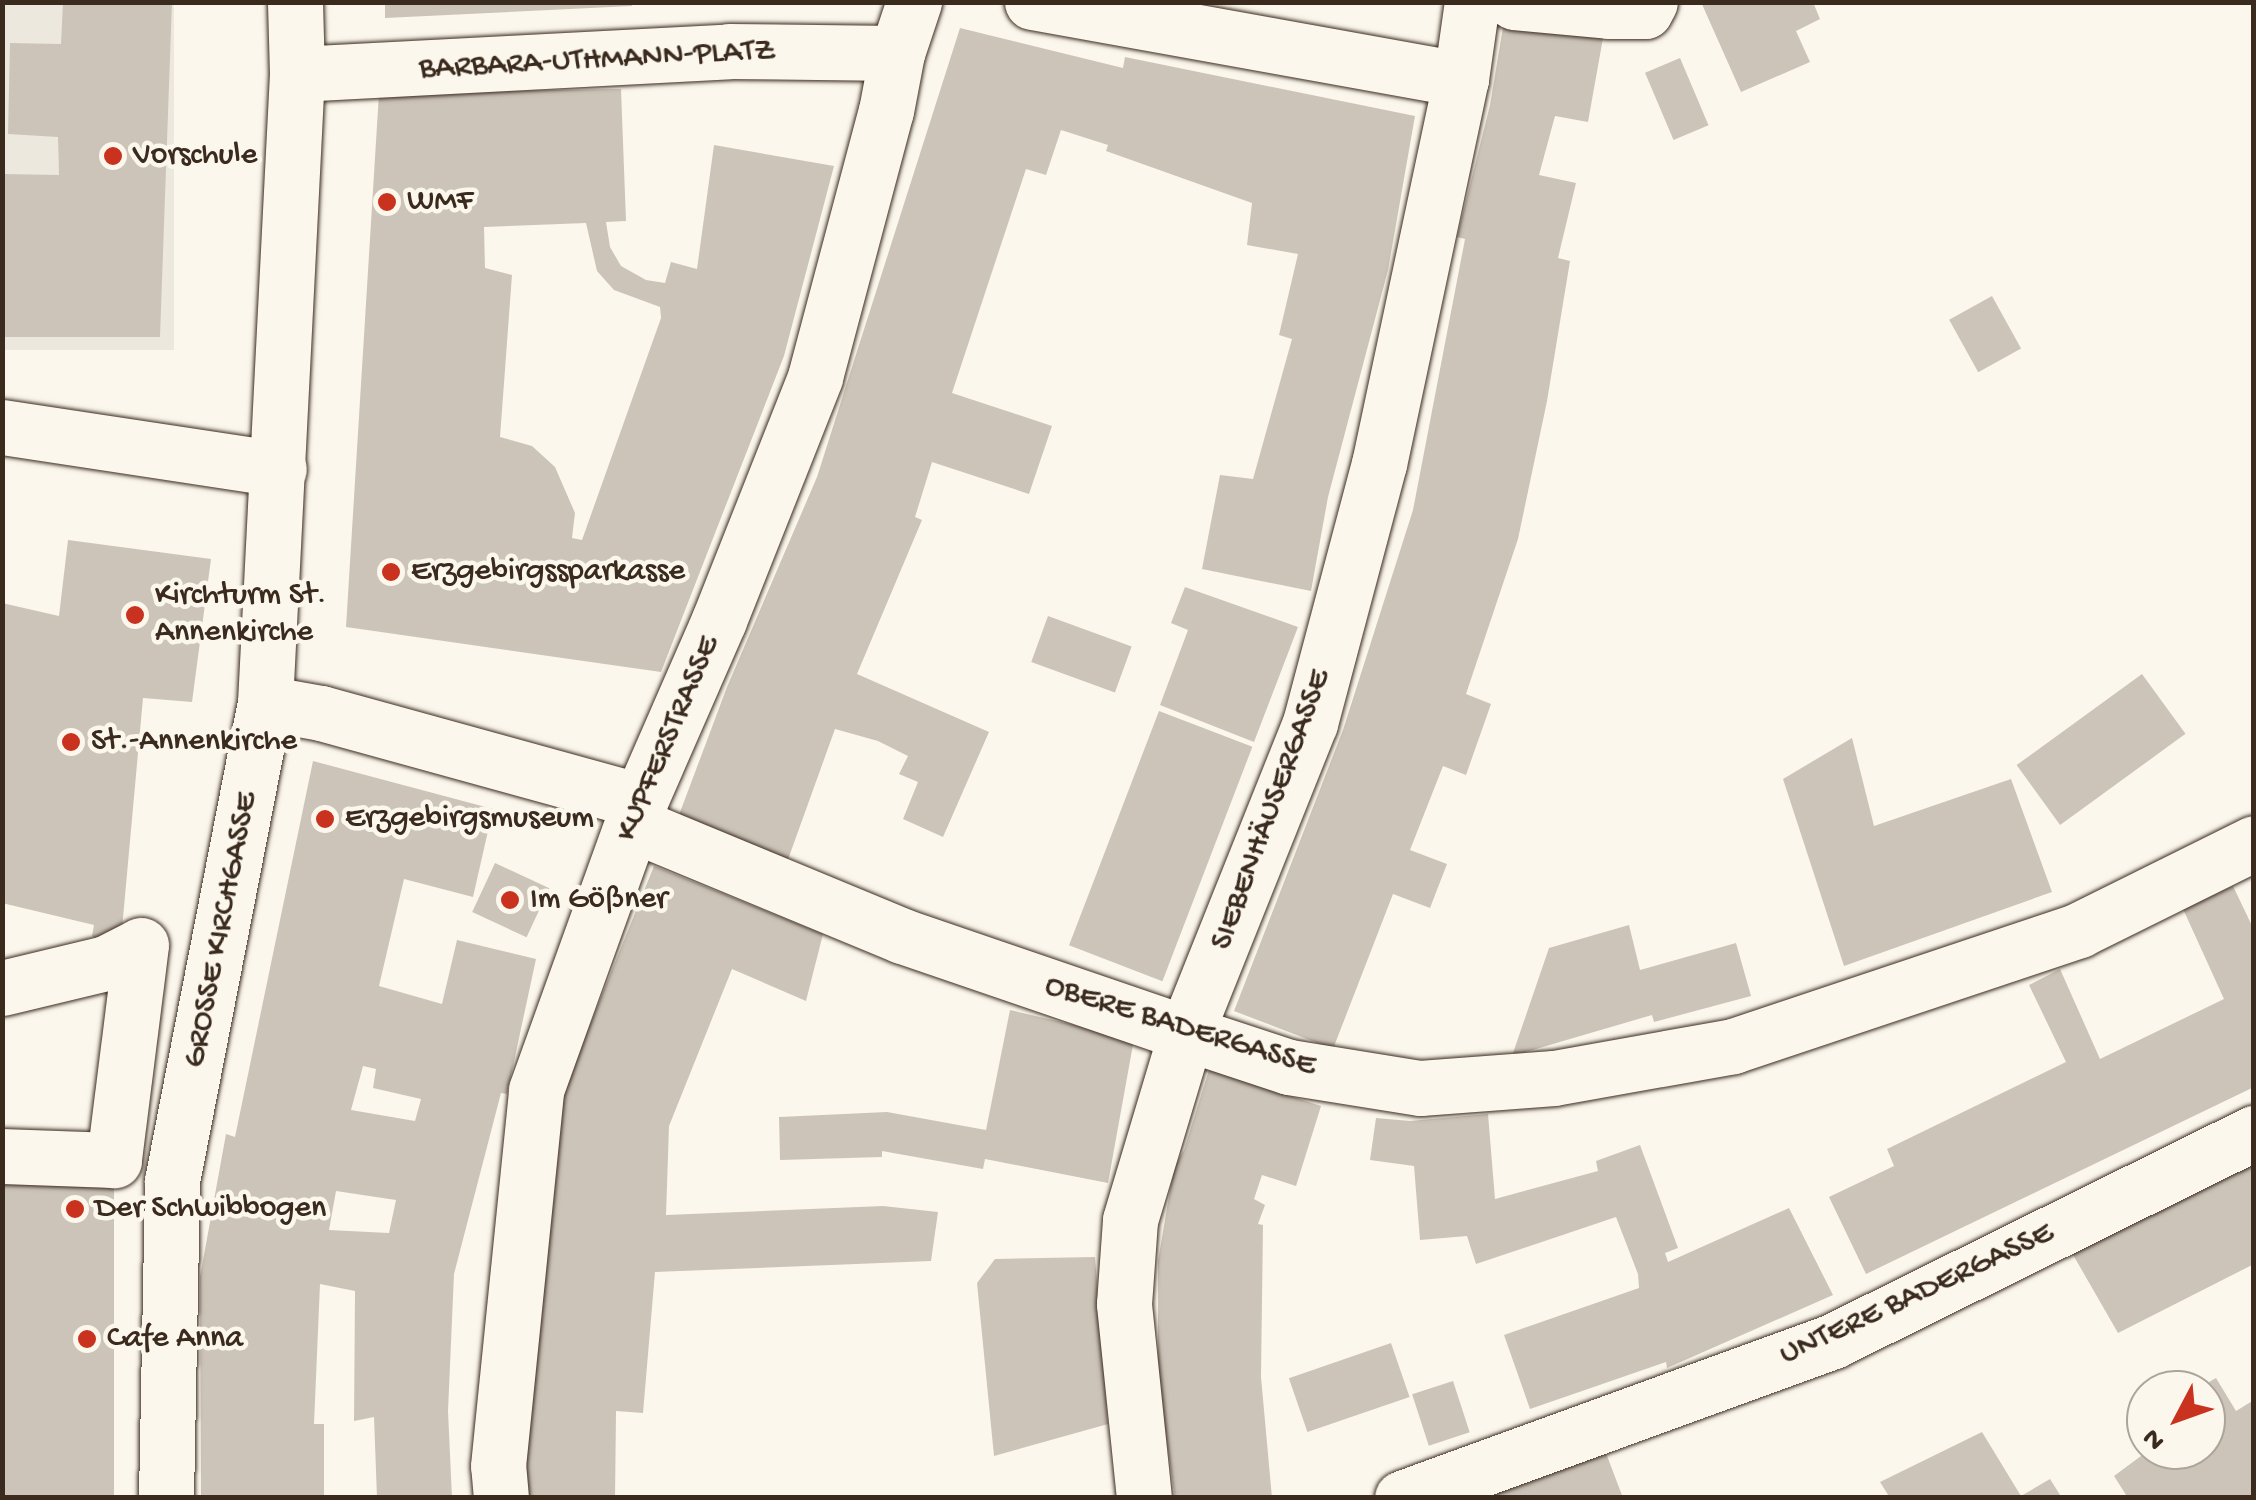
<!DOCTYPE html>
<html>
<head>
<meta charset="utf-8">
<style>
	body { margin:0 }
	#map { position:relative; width:2256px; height:1500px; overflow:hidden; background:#fbf7ec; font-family:"Gochi Hand",sans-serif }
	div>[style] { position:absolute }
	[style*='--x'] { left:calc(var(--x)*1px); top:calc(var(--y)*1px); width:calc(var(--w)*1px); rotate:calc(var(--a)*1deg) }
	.built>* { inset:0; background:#ede8dd; transform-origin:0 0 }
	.building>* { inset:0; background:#ccc4b9; transform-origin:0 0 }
	.roads { filter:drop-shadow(0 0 2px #3b2a1e) drop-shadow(0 0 2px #3b2a1e) }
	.pedestrian>* { height:55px; margin:-27.5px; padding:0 27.5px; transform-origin:27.5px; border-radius:27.5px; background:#fbf7ec }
	.minor>* { height:55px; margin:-27.5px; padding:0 27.5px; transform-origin:27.5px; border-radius:27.5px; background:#fbf7ec }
	.dots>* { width:28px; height:28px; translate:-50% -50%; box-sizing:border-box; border:5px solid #fbf7ec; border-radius:50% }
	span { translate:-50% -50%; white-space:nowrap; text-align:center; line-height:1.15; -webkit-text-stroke:9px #fbf7ec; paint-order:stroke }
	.street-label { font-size:32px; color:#3b2a1e }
	.poi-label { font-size:32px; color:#3b2a1e }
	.left { translate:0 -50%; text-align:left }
	.frame { position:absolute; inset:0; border:5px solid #3b2a1e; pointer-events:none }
	.north { position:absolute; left:2126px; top:1370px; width:100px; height:100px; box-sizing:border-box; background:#fbf7ec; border:2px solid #aea59a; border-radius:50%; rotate:229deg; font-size:28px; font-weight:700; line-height:40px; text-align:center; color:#3b2a1e }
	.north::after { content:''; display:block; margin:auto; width:35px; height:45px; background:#c8321e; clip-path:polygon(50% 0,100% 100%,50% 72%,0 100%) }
</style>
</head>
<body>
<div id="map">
	<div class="built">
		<i style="left:3px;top:3px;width:171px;height:347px"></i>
	</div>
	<div class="building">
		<i style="clip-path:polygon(63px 2px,172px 2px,160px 337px,2px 337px,2px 174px,59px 175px,58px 137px,8px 134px,10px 43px,61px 44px)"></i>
		<i style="clip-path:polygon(385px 2px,631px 2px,632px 6px,385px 18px)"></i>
		<i style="clip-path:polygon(1701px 2px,1813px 2px,1820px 19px,1796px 31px,1810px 62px,1741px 92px)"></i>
		<i style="clip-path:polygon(1504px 21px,1603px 38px,1588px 122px,1555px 116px,1539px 175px,1576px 183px,1558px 258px,1570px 261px,1547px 401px,1518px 539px,1466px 694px,1491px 704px,1466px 775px,1443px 766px,1410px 850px,1447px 864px,1430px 908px,1393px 894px,1333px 1049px,1234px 1011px,1343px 730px,1413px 510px,1465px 239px,1457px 237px,1490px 105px)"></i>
		<i style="clip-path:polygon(960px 28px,1123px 68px,1125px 57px,1415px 116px,1388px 270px,1328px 497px,1311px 591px,1202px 569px,1220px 475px,1253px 479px,1292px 339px,1279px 335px,1298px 254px,1247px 245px,1252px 203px,1106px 151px,1108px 145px,1061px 130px,1046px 175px,1026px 169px,952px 393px,1052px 426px,1029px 494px,932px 462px,915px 517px,922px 520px,857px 674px,989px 732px,943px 837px,903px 819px,918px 782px,899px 774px,908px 756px,878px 741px,835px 729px,786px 865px,676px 823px,727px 687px,817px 477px)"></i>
		<i style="left:1680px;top:58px;width:73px;height:38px;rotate:67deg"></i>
		<i style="clip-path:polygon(evenodd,621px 89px,626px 221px,606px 222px,610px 247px,621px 266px,646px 280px,665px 283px,671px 262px,697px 269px,714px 145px,834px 166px,784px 356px,661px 672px,346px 627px,379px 93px,621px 89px,586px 223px,597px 271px,614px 290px,660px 307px,661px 318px,582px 540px,572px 538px,575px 513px,555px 467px,532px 446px,500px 437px,512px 275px,485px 268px,484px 227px,586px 223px)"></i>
		<i style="left:1992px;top:296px;width:60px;height:49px;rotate:61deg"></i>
		<i style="clip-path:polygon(68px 540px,211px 559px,192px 702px,143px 698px,121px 940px,105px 944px,92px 936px,94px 925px,2px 903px,2px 603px,59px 616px)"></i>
		<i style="clip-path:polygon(1185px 587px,1298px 627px,1254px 742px,1160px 705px,1188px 630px,1171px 623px)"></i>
		<i style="left:1048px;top:616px;width:89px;height:49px;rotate:20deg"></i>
		<i style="left:2142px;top:674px;width:74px;height:155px;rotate:54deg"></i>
		<i style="left:1159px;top:711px;width:100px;height:251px;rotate:21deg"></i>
		<i style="clip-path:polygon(1852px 738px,1874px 826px,2011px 779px,2052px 892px,1844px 966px,1783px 779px)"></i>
		<i style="clip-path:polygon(evenodd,313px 761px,493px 809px,473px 897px,404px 879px,379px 986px,442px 1004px,457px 940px,536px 959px,507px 1094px,501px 1093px,454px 1274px,448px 1411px,452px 1498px,377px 1498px,374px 1417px,354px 1421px,355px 1291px,320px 1284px,314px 1424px,324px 1424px,324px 1498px,201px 1498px,200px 1277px,226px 1134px,235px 1137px,313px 761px,363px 1066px,376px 1069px,373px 1088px,421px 1099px,415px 1121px,351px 1110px,363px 1066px,313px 761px,336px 1191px,396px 1200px,389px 1233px,329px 1230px,336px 1191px)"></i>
		<i style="left:495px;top:863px;width:60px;height:54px;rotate:25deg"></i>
		<i style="clip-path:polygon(654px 866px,823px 934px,806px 1001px,732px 969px,669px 1126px,666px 1215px,883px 1206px,938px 1212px,931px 1261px,655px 1272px,643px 1413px,616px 1411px,615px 1498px,523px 1498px,552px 1119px)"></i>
		<i style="clip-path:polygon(2233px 886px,2254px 930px,2254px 1087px,1866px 1274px,1829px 1197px,1894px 1166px,1887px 1149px,2066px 1062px,2029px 985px,2060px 969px,2100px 1059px,2224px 999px,2183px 909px)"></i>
		<i style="clip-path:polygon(1629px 925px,1640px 970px,1736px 943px,1751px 996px,1654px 1022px,1652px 1015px,1512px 1056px,1549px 948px)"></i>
		<i style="clip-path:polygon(1010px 1010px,1134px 1039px,1108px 1183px,985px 1159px,983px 1169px,882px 1151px,882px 1157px,780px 1160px,779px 1117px,887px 1112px,986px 1130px)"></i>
		<i style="clip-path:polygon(1209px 1070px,1321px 1106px,1296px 1186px,1262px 1175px,1254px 1199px,1265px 1205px,1258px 1224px,1263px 1225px,1261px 1377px,1272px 1498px,1175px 1498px,1158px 1380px,1158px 1261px,1174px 1167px,1184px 1150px)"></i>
		<i style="clip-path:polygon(1488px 1114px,1495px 1199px,1598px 1171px,1596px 1161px,1640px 1145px,1678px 1248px,1665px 1253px,1668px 1262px,1789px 1208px,1833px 1295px,1667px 1368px,1666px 1362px,1530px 1409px,1504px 1335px,1639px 1288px,1638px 1274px,1616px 1217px,1476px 1264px,1467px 1236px,1420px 1240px,1414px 1166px,1370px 1160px,1376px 1118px,1410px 1121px)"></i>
		<i style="clip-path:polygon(2254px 1158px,2254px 1264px,2118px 1333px,2068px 1246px)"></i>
		<i style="left:114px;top:1174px;width:324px;height:112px;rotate:90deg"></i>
		<i style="clip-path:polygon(1095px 1257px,1108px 1424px,994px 1456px,977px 1283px,995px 1259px)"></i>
		<i style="left:1391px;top:1343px;width:57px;height:108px;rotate:71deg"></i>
		<i style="clip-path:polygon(2216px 1378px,2236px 1411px,2254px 1400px,2254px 1498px,2128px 1498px,2114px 1476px,2149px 1450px,2206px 1450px,2206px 1390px,2195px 1390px)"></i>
		<i style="left:1453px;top:1381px;width:54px;height:43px;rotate:72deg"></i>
		<i style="clip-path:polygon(1982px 1432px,2021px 1496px,2050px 1479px,2062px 1498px,1890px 1498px,1880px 1482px)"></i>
		<i style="clip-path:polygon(1606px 1453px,1623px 1498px,1484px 1498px,1484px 1497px)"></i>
	</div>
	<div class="roads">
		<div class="pedestrian">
			<i style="--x:2;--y:988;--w:107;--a:-13.5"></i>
			<i style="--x:106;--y:963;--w:39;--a:-27"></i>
			<i style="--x:141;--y:945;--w:217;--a:97.2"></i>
			<i style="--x:114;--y:1160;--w:112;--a:-178"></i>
		</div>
		<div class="minor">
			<i style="--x:1032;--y:2;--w:436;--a:10.2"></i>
			<i style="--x:1514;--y:2;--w:95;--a:5.4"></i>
			<i style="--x:1609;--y:11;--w:36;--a:0"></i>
			<i style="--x:1645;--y:11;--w:10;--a:-61"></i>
			<i style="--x:297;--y:74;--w:433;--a:-3"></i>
			<i style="--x:729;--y:51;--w:168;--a:0.7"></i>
			<i style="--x:2;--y:427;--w:280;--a:8.6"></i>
			<i style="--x:265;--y:703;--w:57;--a:10.1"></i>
			<i style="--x:321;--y:713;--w:331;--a:15.4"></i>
			<i style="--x:632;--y:824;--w:292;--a:22.5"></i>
			<i style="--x:902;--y:936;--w:300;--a:18.9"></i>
			<i style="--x:1186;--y:1033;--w:108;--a:18.3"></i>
			<i style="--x:1289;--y:1067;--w:133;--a:9.1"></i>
			<i style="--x:1420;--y:1088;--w:134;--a:-4.3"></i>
			<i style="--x:1554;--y:1078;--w:182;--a:-10.1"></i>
			<i style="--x:1733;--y:1046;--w:365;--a:-18.5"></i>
			<i style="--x:2079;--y:930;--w:195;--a:-26.4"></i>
			<i style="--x:166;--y:1498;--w:317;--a:-88.9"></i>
			<i style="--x:172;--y:1181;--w:487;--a:-79"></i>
			<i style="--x:265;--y:703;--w:630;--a:-87.09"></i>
			<i style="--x:297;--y:74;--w:72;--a:-91.6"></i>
			<i style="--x:501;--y:1498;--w:32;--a:-95"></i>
			<i style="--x:498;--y:1466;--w:378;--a:-84.2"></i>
			<i style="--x:536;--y:1090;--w:307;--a:-70.2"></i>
			<i style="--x:640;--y:801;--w:197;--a:-66.4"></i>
			<i style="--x:719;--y:620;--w:261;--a:-68.4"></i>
			<i style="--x:815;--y:377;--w:275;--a:-75.1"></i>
			<i style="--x:886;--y:111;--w:59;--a:-79.3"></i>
			<i style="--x:897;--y:53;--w:54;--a:-71.6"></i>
			<i style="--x:1144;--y:1498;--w:195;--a:-95.9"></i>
			<i style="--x:1124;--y:1304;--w:84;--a:-85.9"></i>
			<i style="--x:1130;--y:1220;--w:195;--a:-73.3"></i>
			<i style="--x:1186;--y:1033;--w:334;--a:-68.2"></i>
			<i style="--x:1310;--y:723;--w:268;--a:-75.1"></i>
			<i style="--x:1379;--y:464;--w:394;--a:-78"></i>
			<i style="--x:1461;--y:79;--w:78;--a:-81.9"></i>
			<i style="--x:1402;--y:1498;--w:459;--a:-20"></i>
			<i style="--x:1833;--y:1341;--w:470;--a:-26.3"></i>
		</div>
	</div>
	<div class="dots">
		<i style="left:113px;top:156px;background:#c8321e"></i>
		<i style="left:387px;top:202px;background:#c8321e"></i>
		<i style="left:391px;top:572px;background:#c8321e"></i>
		<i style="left:135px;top:615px;background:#c8321e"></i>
		<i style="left:71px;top:742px;background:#c8321e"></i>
		<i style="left:325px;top:819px;background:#c8321e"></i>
		<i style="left:510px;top:900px;background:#c8321e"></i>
		<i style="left:75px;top:1209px;background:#c8321e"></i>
		<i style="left:87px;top:1339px;background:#c8321e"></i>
	</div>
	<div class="street-label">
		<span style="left:597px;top:61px;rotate:-3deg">BARBARA-UTHMANN-PLATZ</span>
		<span style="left:669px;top:739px;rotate:-67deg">KUPFERSTRASSE</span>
		<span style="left:1272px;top:810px;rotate:-70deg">SIEBENHÄUSERGASSE</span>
		<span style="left:222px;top:930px;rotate:-79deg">GROSSE KIRCHGASSE</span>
		<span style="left:1180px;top:1027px;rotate:17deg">OBERE BADERGASSE</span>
		<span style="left:1917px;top:1295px;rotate:-25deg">UNTERE BADERGASSE</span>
	</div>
	<div class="poi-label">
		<span class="left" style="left:133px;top:156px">Vorschule</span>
		<span class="left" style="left:407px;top:202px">WMF</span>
		<span class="left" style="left:411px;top:572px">Erzgebirgssparkasse</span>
		<span class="left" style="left:155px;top:615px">Kirchturm St.<br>Annenkirche</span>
		<span class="left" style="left:91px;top:742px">St.-Annenkirche</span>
		<span class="left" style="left:345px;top:819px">Erzgebirgsmuseum</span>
		<span class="left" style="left:530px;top:900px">Im Gößner</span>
		<span class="left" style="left:95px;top:1209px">Der Schwibbogen</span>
		<span class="left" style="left:107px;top:1339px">Cafe Anna</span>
	</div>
	<div class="frame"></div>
	<div class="north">N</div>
</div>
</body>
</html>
